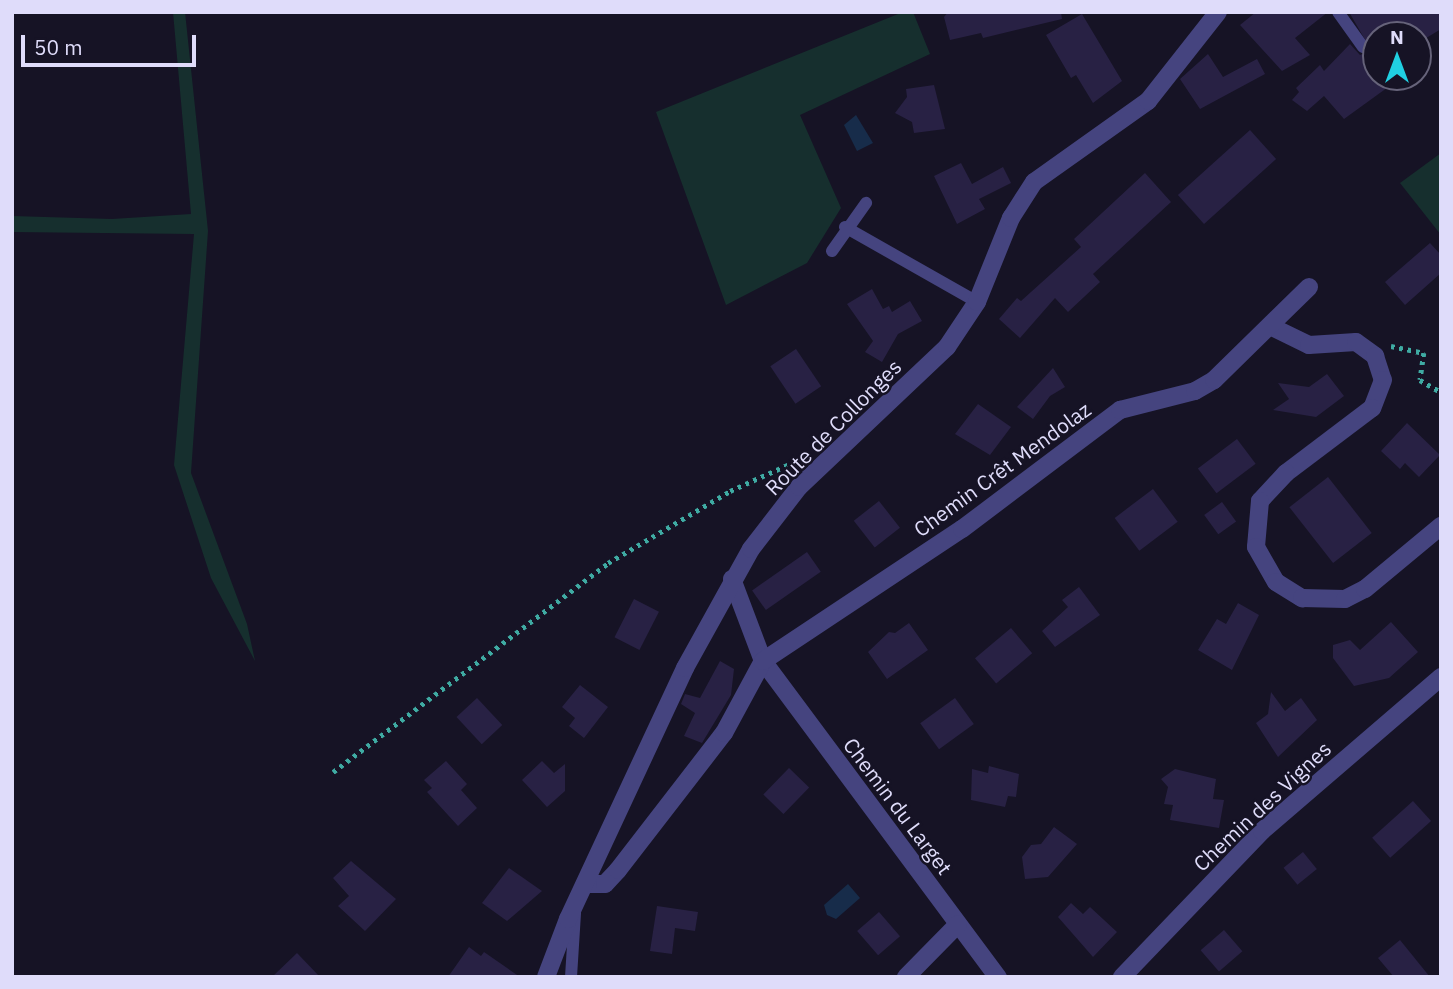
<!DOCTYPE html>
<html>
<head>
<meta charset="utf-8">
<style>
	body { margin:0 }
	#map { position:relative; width:1453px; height:989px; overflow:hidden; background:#161325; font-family:"IBM Plex Sans",sans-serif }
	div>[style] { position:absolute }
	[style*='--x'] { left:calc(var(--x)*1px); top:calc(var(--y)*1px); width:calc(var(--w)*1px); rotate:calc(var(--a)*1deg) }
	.green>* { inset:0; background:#162f2e }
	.water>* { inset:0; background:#172c4a }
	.building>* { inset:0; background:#282144; transform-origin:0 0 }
	.path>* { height:4.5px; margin-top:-2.25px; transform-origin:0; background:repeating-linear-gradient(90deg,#3faba3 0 3.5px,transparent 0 8.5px) }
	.lane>* { height:12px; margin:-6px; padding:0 6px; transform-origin:6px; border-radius:6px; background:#45447f }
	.street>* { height:18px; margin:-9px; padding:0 9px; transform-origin:9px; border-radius:9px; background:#45447f }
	span { translate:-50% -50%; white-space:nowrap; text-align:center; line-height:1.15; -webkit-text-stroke:5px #161325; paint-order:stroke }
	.street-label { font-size:21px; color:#dfdcfa }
	.frame { position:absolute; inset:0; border:14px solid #dfdcfa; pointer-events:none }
	.north { position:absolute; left:1362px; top:21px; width:70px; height:70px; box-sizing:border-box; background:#161325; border:2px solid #66637a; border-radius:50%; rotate:0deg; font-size:19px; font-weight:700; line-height:28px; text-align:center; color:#dfdcfa }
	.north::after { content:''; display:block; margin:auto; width:24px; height:32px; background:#20d0e2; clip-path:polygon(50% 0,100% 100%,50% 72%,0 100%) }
	.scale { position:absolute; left:21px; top:35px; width:175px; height:32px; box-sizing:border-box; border:4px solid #dfdcfa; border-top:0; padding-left:9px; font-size:21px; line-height:24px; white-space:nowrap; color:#dfdcfa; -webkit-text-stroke:5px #161325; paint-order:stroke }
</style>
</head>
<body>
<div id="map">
	<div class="green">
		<i style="clip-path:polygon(173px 12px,185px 12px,208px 231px,191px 473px,247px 624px,255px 661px,211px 578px,174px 465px,194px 234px,12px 232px,12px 216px,112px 219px,191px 214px)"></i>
		<i style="clip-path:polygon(903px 12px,913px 12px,930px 54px,800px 115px,841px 208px,807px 263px,726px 305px,656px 112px)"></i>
		<i style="clip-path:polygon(1441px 153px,1441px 235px,1400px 183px)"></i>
	</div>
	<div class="water">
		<i style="clip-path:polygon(856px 115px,873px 143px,857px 151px,844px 125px)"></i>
		<i style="clip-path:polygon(848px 884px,860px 898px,836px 919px,827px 915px,824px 905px)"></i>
	</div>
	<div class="building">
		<i style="clip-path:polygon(948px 12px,1061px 12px,1062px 19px,983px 38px,981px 33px,950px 40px,944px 17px)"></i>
		<i style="clip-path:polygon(1256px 12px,1328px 12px,1295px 38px,1310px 55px,1282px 71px,1240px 25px)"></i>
		<i style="clip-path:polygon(1349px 12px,1441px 12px,1441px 29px,1418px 43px,1418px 35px,1376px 35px,1376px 77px,1402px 77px,1344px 119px,1324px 96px,1307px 111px,1292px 100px,1299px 92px,1296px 88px,1320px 65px,1324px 71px,1350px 44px,1360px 55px,1371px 50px)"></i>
		<i style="clip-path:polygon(1082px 14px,1122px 81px,1093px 103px,1076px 75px,1071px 78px,1046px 35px)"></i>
		<i style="clip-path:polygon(1208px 54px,1223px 77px,1257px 59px,1265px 74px,1200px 109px,1180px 79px)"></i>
		<i style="clip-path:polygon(934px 85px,945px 129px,914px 133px,912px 122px,895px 113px,907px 97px,906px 89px)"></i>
		<i style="left:1250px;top:130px;width:39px;height:97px;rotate:48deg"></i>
		<i style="clip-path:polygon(961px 163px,972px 184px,1003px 167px,1011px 183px,979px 199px,985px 209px,957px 224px,934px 176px)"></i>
		<i style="clip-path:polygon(1145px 173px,1171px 202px,1093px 274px,1100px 282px,1068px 312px,1055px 298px,1020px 338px,999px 319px,1017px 298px,1021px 301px,1081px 247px,1074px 239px)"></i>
		<i style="clip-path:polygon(1430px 243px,1441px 255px,1441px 273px,1405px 305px,1385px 282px)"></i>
		<i style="clip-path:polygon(872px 289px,883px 309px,889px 306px,892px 312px,910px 301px,922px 321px,898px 334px,882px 362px,865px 352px,873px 341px,847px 304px)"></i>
		<i style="left:796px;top:349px;width:45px;height:31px;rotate:56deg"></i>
		<i style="clip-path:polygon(1053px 368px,1065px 387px,1050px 396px,1033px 419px,1017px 407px)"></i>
		<i style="clip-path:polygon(1327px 374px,1344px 396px,1316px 417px,1273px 410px,1289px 399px,1278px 383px,1309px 387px)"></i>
		<i style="clip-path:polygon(978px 404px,1011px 427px,990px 455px,955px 434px)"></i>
		<i style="clip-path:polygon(1407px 423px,1440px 455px,1419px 477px,1405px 463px,1400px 469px,1381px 451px)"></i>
		<i style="left:1237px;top:439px;width:31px;height:49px;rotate:53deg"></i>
		<i style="left:1328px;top:477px;width:71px;height:49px;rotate:52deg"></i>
		<i style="left:1153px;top:489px;width:41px;height:48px;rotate:53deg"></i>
		<i style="left:879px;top:501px;width:34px;height:32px;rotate:52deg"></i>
		<i style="left:1222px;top:502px;width:24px;height:22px;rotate:54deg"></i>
		<i style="left:807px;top:552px;width:24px;height:67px;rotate:55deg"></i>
		<i style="clip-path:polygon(1079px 587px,1100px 615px,1055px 647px,1042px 631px,1068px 607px,1062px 600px)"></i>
		<i style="left:634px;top:599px;width:28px;height:43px;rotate:27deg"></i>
		<i style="clip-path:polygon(1238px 603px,1259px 615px,1232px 670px,1198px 650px,1217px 619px,1226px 624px)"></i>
		<i style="clip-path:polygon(1391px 622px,1418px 652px,1389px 678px,1354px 686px,1333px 658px,1333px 645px,1350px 640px,1360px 650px)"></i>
		<i style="clip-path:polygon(909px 623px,928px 650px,887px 679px,868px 652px,889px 632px,895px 633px)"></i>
		<i style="left:1011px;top:628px;width:33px;height:47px;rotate:50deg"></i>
		<i style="clip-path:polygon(720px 661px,734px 669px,731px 695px,702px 743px,684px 736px,695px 713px,681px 704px,685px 694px,700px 698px)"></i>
		<i style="clip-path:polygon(580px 685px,608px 707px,584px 738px,569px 726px,575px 718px,562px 707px)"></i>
		<i style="clip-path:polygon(1271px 692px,1285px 711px,1301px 698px,1317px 720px,1278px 757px,1256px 723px,1268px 714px)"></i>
		<i style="left:477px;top:698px;width:37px;height:28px;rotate:47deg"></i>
		<i style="left:955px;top:698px;width:32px;height:43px;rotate:54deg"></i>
		<i style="clip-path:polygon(446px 761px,467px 784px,461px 790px,477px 808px,458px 826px,427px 792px,432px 788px,424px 780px)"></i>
		<i style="clip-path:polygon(542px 761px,554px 773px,565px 764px,565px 791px,547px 807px,522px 780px)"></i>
		<i style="clip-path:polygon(989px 766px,1019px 774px,1016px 797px,1008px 796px,1005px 807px,971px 800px,972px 769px,988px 773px)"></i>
		<i style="left:789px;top:768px;width:28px;height:37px;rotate:44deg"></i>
		<i style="clip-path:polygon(1175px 769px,1216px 779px,1213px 799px,1224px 800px,1219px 828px,1170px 820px,1173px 805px,1164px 804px,1168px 787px,1161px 779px)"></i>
		<i style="left:1413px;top:801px;width:27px;height:55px;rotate:48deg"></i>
		<i style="clip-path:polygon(1054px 827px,1077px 844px,1048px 877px,1025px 879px,1022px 857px,1031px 845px,1041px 844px)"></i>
		<i style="left:1303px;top:852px;width:22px;height:25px;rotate:51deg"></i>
		<i style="clip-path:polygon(351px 861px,396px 899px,365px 931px,338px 906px,349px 896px,333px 878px)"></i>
		<i style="clip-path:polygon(509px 868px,542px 891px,507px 921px,482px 903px)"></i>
		<i style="clip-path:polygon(1071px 903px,1083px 914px,1090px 907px,1117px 932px,1093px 957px,1058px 917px)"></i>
		<i style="clip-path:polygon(657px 906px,698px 912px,695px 931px,675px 928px,672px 954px,650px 951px)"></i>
		<i style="left:879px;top:912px;width:32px;height:29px;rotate:49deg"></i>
		<i style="left:1224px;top:930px;width:28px;height:31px;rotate:49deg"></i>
		<i style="clip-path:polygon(1400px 940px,1430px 977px,1394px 977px,1378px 958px)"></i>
		<i style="clip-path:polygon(469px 947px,481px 956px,484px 952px,520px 977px,448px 977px)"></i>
		<i style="clip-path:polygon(297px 953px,320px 977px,272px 977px)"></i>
	</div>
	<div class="path">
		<i style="--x:1391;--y:346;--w:34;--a:12"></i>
		<i style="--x:1424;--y:353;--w:27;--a:98"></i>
		<i style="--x:1420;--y:380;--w:24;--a:30"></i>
		<i style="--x:333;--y:772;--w:345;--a:-37.2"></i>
		<i style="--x:608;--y:563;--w:142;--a:-30.5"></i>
		<i style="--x:730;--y:491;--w:72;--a:-24.4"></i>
	</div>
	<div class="lane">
		<i style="--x:1338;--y:12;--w:43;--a:54.5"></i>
		<i style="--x:845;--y:227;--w:152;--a:29.6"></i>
		<i style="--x:832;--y:251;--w:59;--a:-54.7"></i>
		<i style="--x:571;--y:977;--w:64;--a:-86.4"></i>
	</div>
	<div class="street">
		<i style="--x:1270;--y:326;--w:43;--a:26"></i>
		<i style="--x:1309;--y:345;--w:47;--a:-3.7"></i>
		<i style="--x:1356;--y:342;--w:24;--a:36"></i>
		<i style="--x:1375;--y:356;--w:25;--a:72"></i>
		<i style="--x:1383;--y:380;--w:30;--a:111"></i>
		<i style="--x:1372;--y:408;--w:108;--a:142.9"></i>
		<i style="--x:1286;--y:473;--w:38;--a:133"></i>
		<i style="--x:1260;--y:501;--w:46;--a:95"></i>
		<i style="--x:1256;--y:547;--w:40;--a:60.3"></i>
		<i style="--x:1276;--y:582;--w:31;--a:32"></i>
		<i style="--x:1302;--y:598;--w:43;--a:1.3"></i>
		<i style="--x:1345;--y:599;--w:22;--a:-27"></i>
		<i style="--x:1365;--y:589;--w:99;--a:-39.7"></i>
		<i style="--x:732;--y:579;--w:88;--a:69.3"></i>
		<i style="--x:763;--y:661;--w:394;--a:53.4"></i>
		<i style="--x:585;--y:884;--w:20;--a:0"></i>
		<i style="--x:605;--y:884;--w:19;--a:-47"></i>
		<i style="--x:618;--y:870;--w:173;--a:-52.3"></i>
		<i style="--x:724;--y:733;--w:82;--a:-61.6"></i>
		<i style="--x:763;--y:661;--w:239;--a:-33.6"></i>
		<i style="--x:962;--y:529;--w:198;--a:-37"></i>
		<i style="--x:1120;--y:410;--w:77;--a:-14.2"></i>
		<i style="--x:1195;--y:391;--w:22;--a:-30"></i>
		<i style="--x:1214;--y:380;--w:133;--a:-44.4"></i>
		<i style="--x:546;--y:977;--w:62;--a:-69.2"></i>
		<i style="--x:568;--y:919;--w:277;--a:-65"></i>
		<i style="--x:685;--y:668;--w:136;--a:-61"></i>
		<i style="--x:751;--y:549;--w:78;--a:-52.3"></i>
		<i style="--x:799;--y:487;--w:204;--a:-43.4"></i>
		<i style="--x:947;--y:347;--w:54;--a:-56.3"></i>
		<i style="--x:977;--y:302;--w:91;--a:-68"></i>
		<i style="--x:1011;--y:218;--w:43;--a:-57.4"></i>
		<i style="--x:1034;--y:182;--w:140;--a:-35.4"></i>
		<i style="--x:1148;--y:101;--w:113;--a:-51.8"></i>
		<i style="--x:906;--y:977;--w:74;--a:-45.5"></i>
		<i style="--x:1122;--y:977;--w:202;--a:-46.2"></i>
		<i style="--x:1262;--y:831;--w:236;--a:-40.7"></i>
	</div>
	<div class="street-label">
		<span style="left:833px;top:427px;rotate:-45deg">Route de Collonges</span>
		<span style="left:1002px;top:469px;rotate:-36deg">Chemin Crêt Mendolaz</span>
		<span style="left:898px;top:806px;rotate:53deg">Chemin du Larget</span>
		<span style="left:1262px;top:806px;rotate:-43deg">Chemin des Vignes</span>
	</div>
	<div class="frame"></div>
	<div class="north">N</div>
	<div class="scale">50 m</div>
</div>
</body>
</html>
